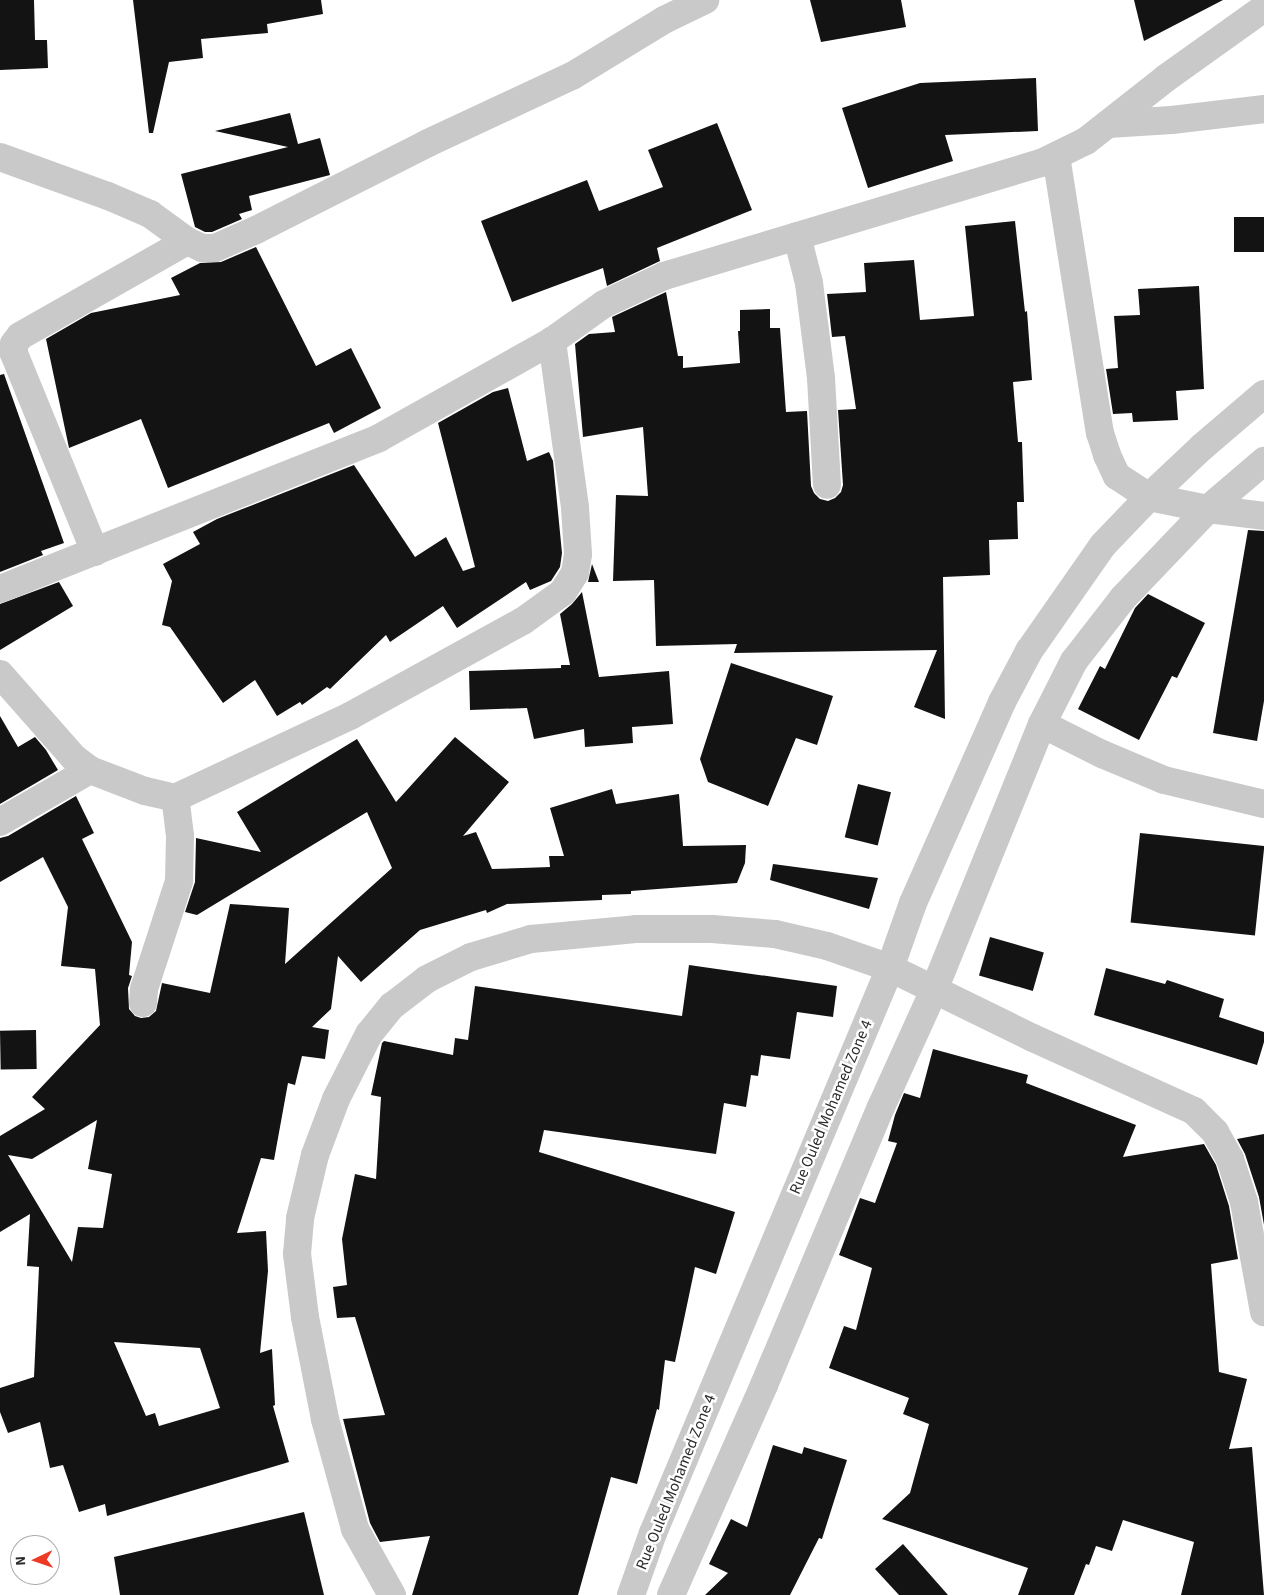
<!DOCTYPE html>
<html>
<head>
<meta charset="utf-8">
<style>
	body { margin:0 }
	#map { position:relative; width:1264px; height:1595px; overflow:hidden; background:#fff; font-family:"Source Sans 3",sans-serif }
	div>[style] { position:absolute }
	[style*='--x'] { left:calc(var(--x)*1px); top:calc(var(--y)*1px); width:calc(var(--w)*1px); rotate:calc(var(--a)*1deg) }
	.building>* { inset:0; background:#131313; transform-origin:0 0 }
	.minor>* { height:28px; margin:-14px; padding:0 14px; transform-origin:14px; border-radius:14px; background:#c9c9c9 }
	span { translate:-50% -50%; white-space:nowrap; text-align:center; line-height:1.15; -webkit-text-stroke:5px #fff; paint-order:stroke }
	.street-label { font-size:16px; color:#2c2c2c }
	.north { position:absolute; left:10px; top:1535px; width:50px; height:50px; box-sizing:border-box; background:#fff; border:1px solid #ababab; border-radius:50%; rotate:267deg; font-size:14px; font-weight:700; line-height:20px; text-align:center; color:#2c2c2c }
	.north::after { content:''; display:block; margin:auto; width:18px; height:22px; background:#ec3a24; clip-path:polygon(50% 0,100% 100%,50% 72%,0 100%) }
</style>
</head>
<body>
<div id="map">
	<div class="building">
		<i style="clip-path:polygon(0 0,34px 0,35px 40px,47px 40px,48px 68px,0 70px)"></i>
		<i style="clip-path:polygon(133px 0,321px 0,323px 14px,267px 24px,268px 33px,201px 39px,203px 58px,169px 62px,153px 133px,149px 133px)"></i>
		<i style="clip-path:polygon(810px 0,901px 0,906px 27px,821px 42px)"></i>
		<i style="clip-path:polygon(1134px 0,1223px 0,1144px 41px)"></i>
		<i style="clip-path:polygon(1036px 78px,1038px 131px,945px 135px,953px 161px,868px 188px,842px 108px,920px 83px)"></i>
		<i style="clip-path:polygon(290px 113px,298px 144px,320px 138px,330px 175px,249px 196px,252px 210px,239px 214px,242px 219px,212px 232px,205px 232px,195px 227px,181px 174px,288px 147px,215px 131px)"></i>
		<i style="clip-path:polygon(717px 123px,752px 210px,657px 248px,660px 261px,607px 286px,603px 268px,512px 302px,481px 221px,587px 180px,599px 211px,663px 187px,648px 150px)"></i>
		<i style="left:1264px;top:217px;width:35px;height:30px;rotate:90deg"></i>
		<i style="clip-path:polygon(1015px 221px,1025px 312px,1027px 311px,1032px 380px,1013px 382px,1018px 442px,1022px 442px,1024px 502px,1017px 502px,1018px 539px,989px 540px,990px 575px,943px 577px,945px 719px,914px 707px,937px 650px,734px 653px,737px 644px,656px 646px,654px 580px,613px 581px,616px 495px,648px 496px,643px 427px,583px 437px,575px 344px,589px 334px,615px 332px,612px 317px,666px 292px,678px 356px,683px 356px,683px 368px,740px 363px,738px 331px,740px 331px,740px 310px,770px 309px,770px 328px,780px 328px,786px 412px,807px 411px,811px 486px,814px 493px,820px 499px,828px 501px,835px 498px,841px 492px,843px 485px,838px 410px,856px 409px,845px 336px,832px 337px,827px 294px,866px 292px,864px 263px,914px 260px,920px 320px,974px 316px,965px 226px)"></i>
		<i style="clip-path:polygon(256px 247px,316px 366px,351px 348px,381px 408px,334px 433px,329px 423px,168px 488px,141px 419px,69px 448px,46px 339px,91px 313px,180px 295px,171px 278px,200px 263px,221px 262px)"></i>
		<i style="clip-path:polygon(1199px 286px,1204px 389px,1176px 391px,1178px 420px,1133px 422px,1132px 413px,1113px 414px,1106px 369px,1118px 368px,1114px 316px,1140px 315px,1138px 289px)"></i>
		<i style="clip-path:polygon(4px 374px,64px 543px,41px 551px,43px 555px,0 572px,0 375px)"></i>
		<i style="clip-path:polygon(508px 388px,527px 461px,549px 452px,553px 461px,562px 553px,560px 567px,551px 581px,530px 590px,526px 582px,457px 628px,443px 606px,390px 642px,386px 635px,330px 689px,327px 687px,302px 705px,300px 702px,277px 716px,255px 680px,223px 703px,170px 627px,162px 625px,172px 581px,163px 564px,200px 544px,193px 532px,217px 519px,354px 465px,415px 557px,446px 537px,463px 571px,475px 567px,438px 423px,493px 392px)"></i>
		<i style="clip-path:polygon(1248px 530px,1264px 531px,1264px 701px,1257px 741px,1213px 733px)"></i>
		<i style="clip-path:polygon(592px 564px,599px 582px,588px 582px)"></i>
		<i style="clip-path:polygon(59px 582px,73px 606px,0 650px,0 604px)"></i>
		<i style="clip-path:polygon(582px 592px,599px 677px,669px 671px,673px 724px,632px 727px,633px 743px,585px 747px,584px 729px,534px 739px,527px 708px,470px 710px,469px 671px,561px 668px,561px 665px,570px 665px,560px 614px,572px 604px)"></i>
		<i style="clip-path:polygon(1148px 594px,1205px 623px,1177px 678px,1172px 676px,1139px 740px,1078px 709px,1100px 666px,1105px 669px,1135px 608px)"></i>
		<i style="clip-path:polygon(731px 663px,833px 696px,817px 745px,796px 738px,768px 806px,708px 782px,700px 759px)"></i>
		<i style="clip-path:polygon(0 716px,18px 747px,35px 737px,46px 750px,58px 770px,0 804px)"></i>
		<i style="clip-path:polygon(evenodd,455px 737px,509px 782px,463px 836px,476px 832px,492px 869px,550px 867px,549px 856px,564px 856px,550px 808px,612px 789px,616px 804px,679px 794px,683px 846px,746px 845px,745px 863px,737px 883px,631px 891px,631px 894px,602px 895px,602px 900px,507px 904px,487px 913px,486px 910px,420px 930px,361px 982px,338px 956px,331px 1009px,312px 1027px,329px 1030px,325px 1059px,302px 1056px,295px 1085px,288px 1083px,274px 1160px,261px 1158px,237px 1233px,266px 1231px,268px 1271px,260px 1353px,272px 1349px,275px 1405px,273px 1406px,289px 1462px,107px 1516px,105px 1504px,79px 1512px,63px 1465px,50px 1468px,40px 1422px,8px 1433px,0 1412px,0 1388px,34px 1377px,39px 1267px,27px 1266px,30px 1214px,0 1232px,0 1136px,45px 1109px,32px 1097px,100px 1025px,95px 969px,61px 966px,68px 907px,43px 857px,0 882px,0 838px,8px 836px,76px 796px,94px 833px,82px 839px,132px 942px,129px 975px,132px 976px,128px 988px,129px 1009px,135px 1016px,141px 1018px,149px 1017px,156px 1011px,162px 983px,210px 993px,230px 904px,289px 908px,285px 964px,392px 868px,367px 812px,197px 915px,185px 912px,195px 882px,196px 838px,261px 852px,237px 812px,357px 739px,396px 802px,455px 737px,97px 1120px,88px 1169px,112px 1174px,103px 1228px,78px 1227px,72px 1262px,8px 1155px,32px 1159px,97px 1120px,455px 737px,114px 1342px,200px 1348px,220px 1408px,159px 1426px,155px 1413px,146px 1416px,114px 1342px)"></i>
		<i style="left:858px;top:784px;width:34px;height:55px;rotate:14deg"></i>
		<i style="left:1140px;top:833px;width:125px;height:90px;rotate:6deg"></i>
		<i style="clip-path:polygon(773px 864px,878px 878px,869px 909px,770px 880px)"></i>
		<i style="left:990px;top:937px;width:56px;height:40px;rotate:16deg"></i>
		<i style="clip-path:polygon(689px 965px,837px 986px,833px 1017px,797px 1012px,790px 1059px,761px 1055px,758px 1076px,751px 1075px,746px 1107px,724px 1103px,716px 1154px,544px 1130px,539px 1152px,735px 1212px,716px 1274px,695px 1267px,675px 1362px,665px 1360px,659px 1410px,657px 1409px,637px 1484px,611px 1477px,578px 1595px,412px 1595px,430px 1536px,380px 1542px,370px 1523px,343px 1419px,385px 1415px,355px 1317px,337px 1318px,333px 1287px,347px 1285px,342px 1239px,355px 1174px,376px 1179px,381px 1097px,371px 1095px,382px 1043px,384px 1041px,453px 1055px,455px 1038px,468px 1040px,475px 986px,682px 1016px)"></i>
		<i style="clip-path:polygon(1106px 968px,1165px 984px,1167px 980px,1224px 999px,1219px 1017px,1264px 1032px,1264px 1042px,1257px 1065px,1094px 1015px)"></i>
		<i style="left:36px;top:1030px;width:39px;height:36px;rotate:89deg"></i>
		<i style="clip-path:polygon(933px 1049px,1028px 1075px,1026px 1083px,1136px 1125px,1123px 1157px,1204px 1144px,1216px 1165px,1229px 1206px,1238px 1259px,1211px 1264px,1219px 1372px,1247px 1379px,1229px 1449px,1252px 1447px,1264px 1595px,1181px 1595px,1194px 1542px,1123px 1520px,1112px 1551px,1096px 1546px,1089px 1565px,1086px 1564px,1074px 1595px,1018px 1595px,1028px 1568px,882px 1519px,910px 1493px,929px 1424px,903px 1414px,909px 1398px,829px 1368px,844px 1326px,856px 1330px,872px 1268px,839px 1255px,860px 1198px,875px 1203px,897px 1143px,888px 1141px,895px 1115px,904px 1093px,920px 1098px)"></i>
		<i style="clip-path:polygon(1264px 1134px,1264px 1225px,1259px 1197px,1245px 1154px,1237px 1139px)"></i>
		<i style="clip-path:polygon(773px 1445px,802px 1454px,804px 1447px,847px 1460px,822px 1539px,819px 1538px,790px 1595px,705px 1595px,728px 1573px,709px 1564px,731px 1519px,747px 1527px)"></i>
		<i style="clip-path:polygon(304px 1512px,324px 1595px,120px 1595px,114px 1557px)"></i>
		<i style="clip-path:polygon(903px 1544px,948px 1595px,899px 1595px,875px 1569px)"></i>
	</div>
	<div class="minor">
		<i style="--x:1108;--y:124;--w:64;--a:-3.6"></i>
		<i style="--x:1172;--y:120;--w:93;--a:-6.8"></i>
		<i style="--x:1056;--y:156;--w:280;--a:81"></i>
		<i style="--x:1100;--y:433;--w:23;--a:72"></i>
		<i style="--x:1107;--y:455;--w:23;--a:65"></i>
		<i style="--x:1117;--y:476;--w:38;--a:33"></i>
		<i style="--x:1149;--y:497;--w:60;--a:11.5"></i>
		<i style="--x:1208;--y:509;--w:56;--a:7.1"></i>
		<i style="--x:0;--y:157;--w:115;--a:19.9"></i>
		<i style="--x:108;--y:196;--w:46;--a:23.2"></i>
		<i style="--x:150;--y:214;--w:46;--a:36.1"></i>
		<i style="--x:187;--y:241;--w:17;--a:25"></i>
		<i style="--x:202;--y:248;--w:13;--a:0"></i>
		<i style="--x:215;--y:248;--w:45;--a:-23.7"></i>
		<i style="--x:256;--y:230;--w:193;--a:-26.8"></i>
		<i style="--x:428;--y:143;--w:159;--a:-25"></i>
		<i style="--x:572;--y:76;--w:108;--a:-31.3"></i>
		<i style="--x:664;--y:20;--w:46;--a:-26"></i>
		<i style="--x:797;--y:236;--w:49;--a:75.7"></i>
		<i style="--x:809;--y:283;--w:96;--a:82.8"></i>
		<i style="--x:821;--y:378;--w:107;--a:86.8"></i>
		<i style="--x:95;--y:552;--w:214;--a:-112.2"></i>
		<i style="--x:14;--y:354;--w:10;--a:-90"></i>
		<i style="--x:14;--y:344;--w:10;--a:-53"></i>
		<i style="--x:20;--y:336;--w:192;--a:-29.6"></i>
		<i style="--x:0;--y:589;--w:408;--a:-21.7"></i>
		<i style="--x:379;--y:438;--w:198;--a:-29.3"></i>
		<i style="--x:552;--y:341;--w:64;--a:-35.4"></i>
		<i style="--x:604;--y:304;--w:66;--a:-25"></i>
		<i style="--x:664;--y:276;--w:394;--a:-16.7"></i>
		<i style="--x:1041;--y:163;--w:50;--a:-26.1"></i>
		<i style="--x:1086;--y:141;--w:102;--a:-38.2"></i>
		<i style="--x:1166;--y:78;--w:120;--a:-35.5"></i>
		<i style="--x:0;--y:674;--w:112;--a:48.6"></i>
		<i style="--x:74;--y:758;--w:20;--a:37"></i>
		<i style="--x:90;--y:770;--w:59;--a:20.9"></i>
		<i style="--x:145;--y:791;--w:31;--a:13"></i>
		<i style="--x:175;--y:798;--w:193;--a:-25.1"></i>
		<i style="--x:350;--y:716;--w:197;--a:-28.8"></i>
		<i style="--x:523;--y:621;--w:49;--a:-35.9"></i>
		<i style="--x:563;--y:592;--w:22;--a:-58"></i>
		<i style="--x:575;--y:573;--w:19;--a:-81"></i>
		<i style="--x:578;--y:554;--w:47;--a:-93.7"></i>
		<i style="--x:575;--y:507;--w:168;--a:-97.9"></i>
		<i style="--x:1042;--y:724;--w:67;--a:26.6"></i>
		<i style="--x:1102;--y:754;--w:67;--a:22.8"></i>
		<i style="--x:1164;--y:780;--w:103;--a:13.5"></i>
		<i style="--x:0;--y:822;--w:104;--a:-30"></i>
		<i style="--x:143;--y:1003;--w:14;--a:-86"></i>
		<i style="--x:144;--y:989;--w:114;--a:-72"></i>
		<i style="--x:179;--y:881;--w:45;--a:-88.7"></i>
		<i style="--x:180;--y:836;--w:38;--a:-97"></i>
		<i style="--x:392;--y:1595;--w:76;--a:-119.3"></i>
		<i style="--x:355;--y:1529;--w:114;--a:-105.3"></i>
		<i style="--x:325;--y:1419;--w:104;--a:-101.1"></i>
		<i style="--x:305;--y:1317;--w:64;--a:-97.2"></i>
		<i style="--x:297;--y:1254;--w:36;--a:-85"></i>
		<i style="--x:300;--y:1218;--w:65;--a:-76.6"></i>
		<i style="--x:315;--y:1155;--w:60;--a:-69.4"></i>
		<i style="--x:336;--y:1099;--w:73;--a:-63.1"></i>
		<i style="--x:369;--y:1034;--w:36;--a:-51"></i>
		<i style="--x:392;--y:1006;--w:44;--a:-37.6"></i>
		<i style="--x:427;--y:979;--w:49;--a:-26.6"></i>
		<i style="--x:471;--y:957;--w:63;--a:-16.7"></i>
		<i style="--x:531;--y:939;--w:105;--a:-5.4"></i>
		<i style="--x:636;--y:929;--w:76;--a:0"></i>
		<i style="--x:712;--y:929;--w:63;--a:4.5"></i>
		<i style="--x:775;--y:934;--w:53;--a:13"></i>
		<i style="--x:827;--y:946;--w:67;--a:19.2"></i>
		<i style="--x:890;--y:968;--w:159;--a:26.1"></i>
		<i style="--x:1033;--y:1038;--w:177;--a:24.4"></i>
		<i style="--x:1194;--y:1111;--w:30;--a:45"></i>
		<i style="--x:1215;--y:1132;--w:31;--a:61"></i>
		<i style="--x:1230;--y:1159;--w:45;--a:72"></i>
		<i style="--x:1244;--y:1202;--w:112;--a:79.7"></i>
		<i style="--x:631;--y:1595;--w:66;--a:-70.5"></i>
		<i style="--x:653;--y:1533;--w:613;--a:-67.24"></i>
		<i style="--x:890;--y:968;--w:69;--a:-70.5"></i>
		<i style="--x:913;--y:903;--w:220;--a:-66.1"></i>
		<i style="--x:1002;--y:702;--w:58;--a:-62.1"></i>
		<i style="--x:1029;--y:651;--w:129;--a:-55.1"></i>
		<i style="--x:1103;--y:545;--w:66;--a:-46.2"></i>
		<i style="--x:1149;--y:497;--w:73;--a:-43.3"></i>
		<i style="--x:1202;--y:447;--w:82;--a:-40.5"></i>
		<i style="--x:671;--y:1595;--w:230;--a:-66.1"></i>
		<i style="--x:764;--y:1385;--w:302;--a:-67.2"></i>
		<i style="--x:881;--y:1107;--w:128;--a:-65.6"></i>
		<i style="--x:934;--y:990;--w:287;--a:-67.9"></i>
		<i style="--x:1042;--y:724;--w:71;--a:-63.1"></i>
		<i style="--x:1074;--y:661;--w:80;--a:-52.1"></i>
		<i style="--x:1123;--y:598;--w:123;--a:-46.3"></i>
		<i style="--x:1208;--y:509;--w:74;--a:-40.6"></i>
	</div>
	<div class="street-label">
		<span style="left:831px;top:1107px;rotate:-67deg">Rue Ouled Mohamed Zone 4</span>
		<span style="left:676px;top:1482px;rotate:-68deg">Rue Ouled Mohamed Zone 4</span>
	</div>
	<div class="north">N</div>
</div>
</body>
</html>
